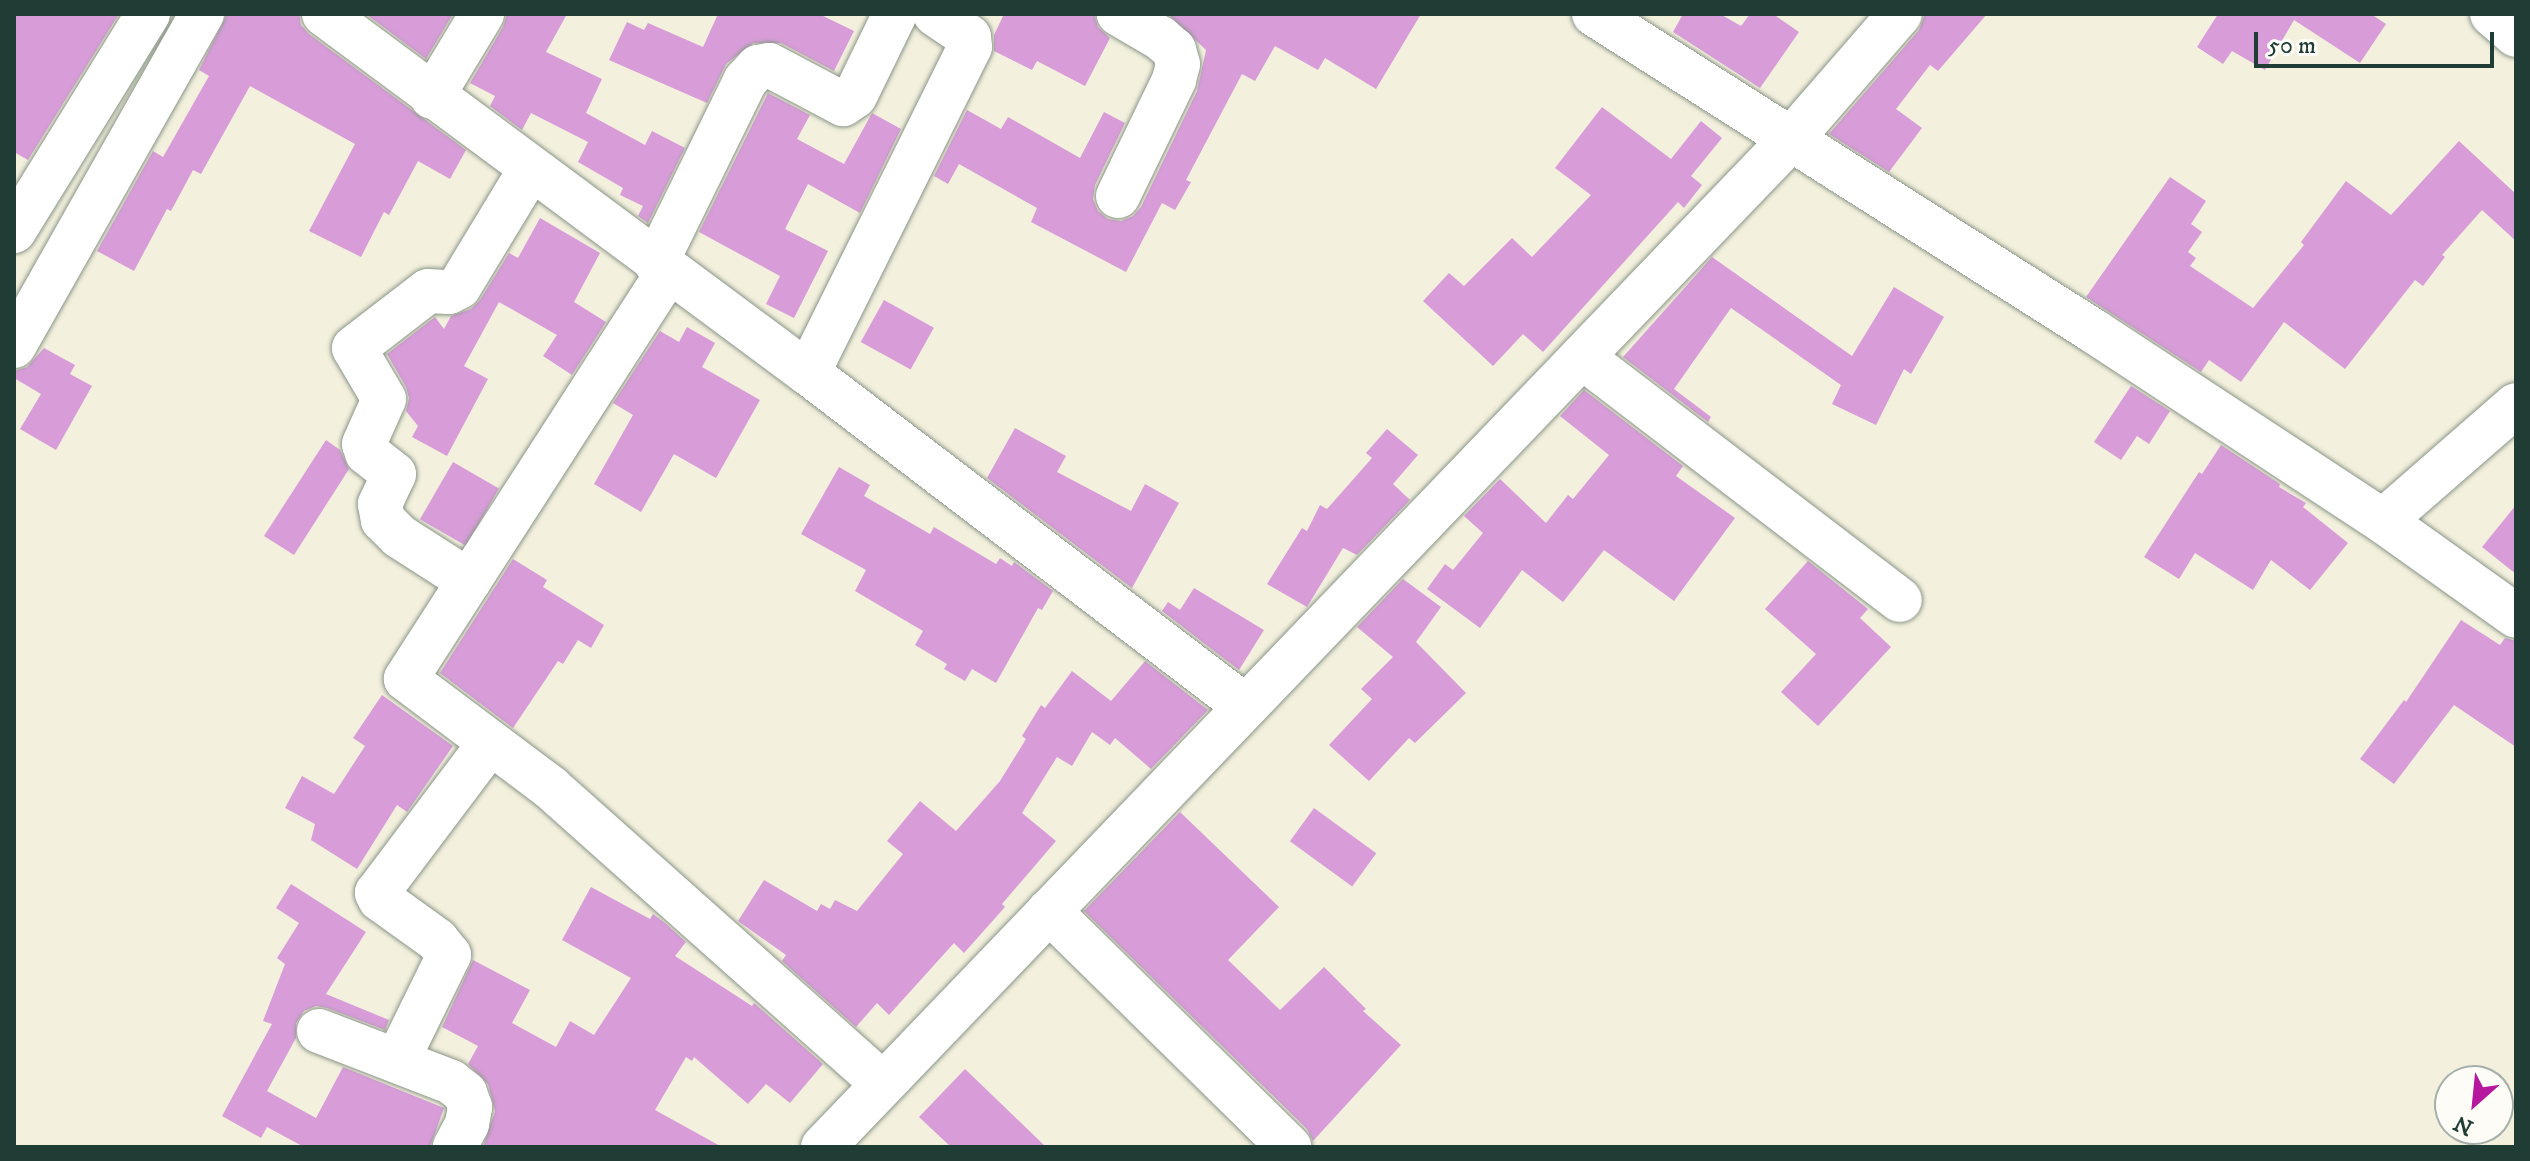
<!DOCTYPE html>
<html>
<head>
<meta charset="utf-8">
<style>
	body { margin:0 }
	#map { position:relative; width:2530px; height:1161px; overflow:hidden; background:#f3f0dd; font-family:"IM FELL DW Pica",serif }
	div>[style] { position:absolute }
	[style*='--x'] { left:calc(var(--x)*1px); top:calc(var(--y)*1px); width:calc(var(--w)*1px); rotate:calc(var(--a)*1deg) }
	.building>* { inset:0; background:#d89dd9; transform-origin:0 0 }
	.roads { filter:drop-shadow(0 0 2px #899688) drop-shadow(0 0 2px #899688) }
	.minor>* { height:44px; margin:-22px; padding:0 22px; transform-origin:22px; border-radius:22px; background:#fff }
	span { translate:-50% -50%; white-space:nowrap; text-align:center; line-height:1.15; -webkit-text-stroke:6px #fdfcf7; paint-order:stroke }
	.frame { position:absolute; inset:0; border:16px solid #1f3d34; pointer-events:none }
	.north { position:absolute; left:2434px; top:1065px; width:80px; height:80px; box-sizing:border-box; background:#fdfcf7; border:2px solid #a4b0a9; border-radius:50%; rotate:207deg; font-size:22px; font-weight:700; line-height:32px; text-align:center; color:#1f3d34 }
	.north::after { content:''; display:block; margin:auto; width:28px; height:36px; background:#b5179e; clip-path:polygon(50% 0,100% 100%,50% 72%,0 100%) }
	.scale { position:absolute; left:2254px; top:32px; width:240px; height:36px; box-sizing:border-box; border:4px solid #1f3d34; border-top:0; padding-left:10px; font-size:24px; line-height:28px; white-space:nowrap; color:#1f3d34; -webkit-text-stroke:6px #fdfcf7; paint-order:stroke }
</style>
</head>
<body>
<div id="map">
	<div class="building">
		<i style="clip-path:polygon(14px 14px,119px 14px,28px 160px,14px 152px)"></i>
		<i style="clip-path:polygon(227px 14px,299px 14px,301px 25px,309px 34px,466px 150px,450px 179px,418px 161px,389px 215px,384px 212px,361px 257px,309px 231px,355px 144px,250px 86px,201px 174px,193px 170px,171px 211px,167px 209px,134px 271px,97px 251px,153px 151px,163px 157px,209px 76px,199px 70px)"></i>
		<i style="clip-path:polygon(366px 14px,453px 14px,426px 59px)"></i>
		<i style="clip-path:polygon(507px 14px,567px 14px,546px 52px,602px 79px,586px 113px,645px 145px,652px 131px,685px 148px,648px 223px,638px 216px,643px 206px,620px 195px,623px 188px,578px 162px,588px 142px,531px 113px,522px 130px,490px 106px,495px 96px,470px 83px,503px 27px)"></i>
		<i style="clip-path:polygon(718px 14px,819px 14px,854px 31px,834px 71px,781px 43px,753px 43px,726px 64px,707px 103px,609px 60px,627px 22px,644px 30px,648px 23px,703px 47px)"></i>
		<i style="clip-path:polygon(1004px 14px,1094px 14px,1098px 27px,1110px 38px,1085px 86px,1037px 61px,1032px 70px,994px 51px,994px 35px)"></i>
		<i style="clip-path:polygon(1168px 14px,1421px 14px,1376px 89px,1325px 58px,1318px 70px,1275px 46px,1255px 81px,1242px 74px,1186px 180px,1191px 182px,1175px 210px,1162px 203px,1126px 272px,1031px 222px,1037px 208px,959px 164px,948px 184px,934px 176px,967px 110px,1001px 129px,1008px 117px,1080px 158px,1104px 112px,1125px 123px,1095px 185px,1093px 199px,1098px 211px,1108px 219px,1121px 221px,1133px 216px,1141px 207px,1197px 91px,1206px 50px)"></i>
		<i style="clip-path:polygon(1683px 14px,1720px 14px,1741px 26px,1750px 14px,1773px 14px,1799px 32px,1760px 88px,1673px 32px)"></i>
		<i style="clip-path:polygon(1925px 14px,1987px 14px,1938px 71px,1930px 65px,1896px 109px,1922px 128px,1889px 172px,1829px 134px,1919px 30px)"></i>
		<i style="clip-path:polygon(2218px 14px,2371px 14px,2386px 24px,2360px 63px,2294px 20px,2265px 70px,2232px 51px,2223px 64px,2197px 47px)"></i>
		<i style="clip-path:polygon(768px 93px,810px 115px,797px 139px,844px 164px,872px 113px,901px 129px,860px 213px,808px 184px,785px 229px,828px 251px,794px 318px,766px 304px,780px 276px,699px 232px)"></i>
		<i style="clip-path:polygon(1602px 107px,1671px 159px,1701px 121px,1722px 138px,1691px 176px,1702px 185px,1684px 208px,1678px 202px,1543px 352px,1523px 334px,1493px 366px,1423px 301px,1449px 273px,1464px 286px,1512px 238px,1532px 257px,1591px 195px,1555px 168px)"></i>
		<i style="clip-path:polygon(2459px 141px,2516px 194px,2516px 241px,2482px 210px,2442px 255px,2445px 257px,2423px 286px,2415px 280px,2345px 369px,2284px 322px,2241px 382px,2209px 360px,2201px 372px,2086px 297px,2170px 177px,2206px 201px,2191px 224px,2202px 232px,2188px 252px,2196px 258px,2190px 266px,2253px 308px,2304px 245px,2301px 242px,2346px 181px,2391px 215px)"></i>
		<i style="clip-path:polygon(540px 218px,600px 253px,574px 302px,606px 322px,572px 375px,543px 356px,557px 335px,499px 302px,464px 366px,488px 379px,447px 456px,412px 437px,418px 426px,406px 411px,409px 398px,406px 387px,387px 354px,435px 317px,444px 329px,451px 316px,471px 309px,480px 300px,509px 253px,518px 258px)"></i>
		<i style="clip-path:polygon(1712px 257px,1852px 356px,1894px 287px,1944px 317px,1911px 374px,1904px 369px,1876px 425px,1832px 404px,1841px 385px,1731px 308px,1674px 389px,1711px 417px,1708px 422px,1623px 357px)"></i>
		<i style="left:884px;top:300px;width:57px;height:48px;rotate:29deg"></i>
		<i style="clip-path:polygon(687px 327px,715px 343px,702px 367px,760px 400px,716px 478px,674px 454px,641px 512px,594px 484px,633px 415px,613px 403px,660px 331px,679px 342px)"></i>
		<i style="clip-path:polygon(44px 348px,75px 365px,70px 374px,92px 386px,56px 450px,20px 429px,41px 394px,14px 378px,14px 371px,27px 367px)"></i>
		<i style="clip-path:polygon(2131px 386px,2170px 411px,2149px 444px,2137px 436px,2121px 460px,2094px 442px)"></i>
		<i style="clip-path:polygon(1584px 390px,1683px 466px,1676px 476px,1735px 518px,1674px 601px,1604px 550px,1563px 602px,1522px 570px,1480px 628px,1427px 589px,1445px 564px,1453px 570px,1483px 533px,1464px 516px,1500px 479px,1546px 523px,1568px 495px,1573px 499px,1609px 455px,1560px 416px)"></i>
		<i style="clip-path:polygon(1015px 428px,1066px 456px,1057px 472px,1131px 511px,1145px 484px,1179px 503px,1132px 588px,987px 478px)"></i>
		<i style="clip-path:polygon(1387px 429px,1418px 455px,1393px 484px,1410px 500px,1357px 555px,1343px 548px,1307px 607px,1267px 584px,1302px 528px,1307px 531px,1320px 505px,1327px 509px,1372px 458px,1366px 453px)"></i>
		<i style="clip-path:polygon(326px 440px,340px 450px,349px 469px,294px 555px,264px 536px)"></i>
		<i style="clip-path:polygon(2221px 445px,2280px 484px,2279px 487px,2306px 503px,2303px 507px,2348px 543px,2310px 590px,2271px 560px,2253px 590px,2195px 553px,2179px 579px,2144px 557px,2199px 472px,2202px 474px)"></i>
		<i style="left:453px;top:462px;width:53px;height:66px;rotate:30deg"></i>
		<i style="clip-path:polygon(839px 467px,870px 485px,864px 496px,930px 534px,934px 527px,996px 564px,1000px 558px,1012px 566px,1014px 562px,1053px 591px,1042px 610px,1038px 608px,996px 683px,972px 669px,965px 681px,944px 669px,947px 664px,915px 645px,923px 631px,855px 591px,866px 570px,801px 534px)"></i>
		<i style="clip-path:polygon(2516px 505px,2516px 574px,2482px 547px)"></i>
		<i style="clip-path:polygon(513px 559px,547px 580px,543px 587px,604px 625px,591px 648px,578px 640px,563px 664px,558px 661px,513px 728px,440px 673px)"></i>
		<i style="clip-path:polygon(1808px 561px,1868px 609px,1860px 618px,1891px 647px,1818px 726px,1781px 692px,1816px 654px,1765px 609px)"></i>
		<i style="clip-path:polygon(1403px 579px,1441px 607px,1416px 642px,1466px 693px,1415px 743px,1409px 738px,1369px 781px,1329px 745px,1372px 699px,1361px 689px,1393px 657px,1357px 627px)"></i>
		<i style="clip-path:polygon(1194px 588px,1264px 630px,1239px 670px,1162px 611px,1168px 602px,1180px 610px)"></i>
		<i style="clip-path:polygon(2461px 620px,2500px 645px,2505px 638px,2516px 641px,2516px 747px,2454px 705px,2394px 784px,2360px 759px,2404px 700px,2406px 702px)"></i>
		<i style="clip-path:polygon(1145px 661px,1208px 710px,1151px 769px,1115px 738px,1110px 745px,1092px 732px,1072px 766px,1057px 757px,1022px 813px,1056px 841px,1002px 904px,1005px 907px,964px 953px,954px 943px,889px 1015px,877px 1003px,856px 1027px,782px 961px,786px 955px,738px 921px,764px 880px,817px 911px,821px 904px,830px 909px,835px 900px,857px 911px,903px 854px,887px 841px,920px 801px,956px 831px,1000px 781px,1026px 739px,1022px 736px,1041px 705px,1045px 708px,1072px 671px,1111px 701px)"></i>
		<i style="clip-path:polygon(382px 695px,453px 746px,407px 812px,397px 805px,357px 869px,311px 840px,315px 824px,285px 808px,302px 776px,334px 794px,365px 746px,353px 738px)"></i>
		<i style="left:1314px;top:808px;width:77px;height:41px;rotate:36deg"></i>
		<i style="clip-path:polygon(1180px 812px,1279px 907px,1228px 960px,1280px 1010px,1324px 967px,1366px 1009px,1363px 1011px,1401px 1045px,1313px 1141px,1307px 1129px,1084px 911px)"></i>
		<i style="clip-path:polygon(291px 884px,366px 932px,326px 994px,389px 1020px,385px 1030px,327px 1008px,316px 1006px,304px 1011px,296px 1023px,296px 1038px,267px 1091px,316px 1118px,343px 1067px,444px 1108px,430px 1147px,304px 1147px,267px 1127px,261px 1138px,222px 1116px,272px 1024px,263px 1021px,285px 964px,277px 958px,299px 923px,276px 908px)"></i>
		<i style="clip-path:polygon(591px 887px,650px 919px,653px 914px,665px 923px,686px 942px,675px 956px,752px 1006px,754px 1003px,823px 1064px,790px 1103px,766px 1084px,748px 1104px,694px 1057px,692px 1061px,686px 1057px,655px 1110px,722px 1147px,483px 1147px,495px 1111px,488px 1084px,468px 1064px,478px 1046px,442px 1027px,473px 960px,530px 990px,512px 1023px,556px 1047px,570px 1021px,594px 1035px,631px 978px,562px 940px)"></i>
		<i style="clip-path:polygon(965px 1069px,1046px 1147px,951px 1147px,919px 1117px)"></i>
	</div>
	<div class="roads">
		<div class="minor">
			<i style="--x:324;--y:14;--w:603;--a:36.57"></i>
			<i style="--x:808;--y:373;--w:549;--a:37.31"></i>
			<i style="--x:1594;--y:14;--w:593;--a:32.4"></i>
			<i style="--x:2095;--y:332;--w:344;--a:33.3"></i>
			<i style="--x:2383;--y:521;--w:163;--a:35.5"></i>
			<i style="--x:2492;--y:14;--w:32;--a:41"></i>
			<i style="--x:432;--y:97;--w:97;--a:-58.9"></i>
			<i style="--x:1118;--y:196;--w:129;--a:-64.2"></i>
			<i style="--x:1174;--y:80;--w:16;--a:-76"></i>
			<i style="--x:1178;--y:64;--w:15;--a:-106"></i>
			<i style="--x:1174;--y:50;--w:18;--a:-139"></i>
			<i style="--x:1160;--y:38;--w:48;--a:-149.7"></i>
			<i style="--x:14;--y:231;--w:255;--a:-58.3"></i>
			<i style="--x:656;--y:263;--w:203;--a:-63.9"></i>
			<i style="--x:745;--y:81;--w:19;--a:-47"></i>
			<i style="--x:758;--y:67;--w:11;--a:-10"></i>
			<i style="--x:769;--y:65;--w:84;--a:27.8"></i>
			<i style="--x:843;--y:104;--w:14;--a:-34"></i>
			<i style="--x:855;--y:96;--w:91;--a:-64"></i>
			<i style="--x:668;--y:272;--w:484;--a:122.8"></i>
			<i style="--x:406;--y:679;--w:181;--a:36.9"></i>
			<i style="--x:551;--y:788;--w:443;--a:41.7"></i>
			<i style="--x:14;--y:346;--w:382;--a:-60.5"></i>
			<i style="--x:1582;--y:357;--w:400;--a:37.4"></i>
			<i style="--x:808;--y:373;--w:364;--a:-63.6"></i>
			<i style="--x:970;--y:47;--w:10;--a:-96"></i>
			<i style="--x:969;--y:37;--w:41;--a:-145.9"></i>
			<i style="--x:2383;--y:521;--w:176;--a:-41.1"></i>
			<i style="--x:469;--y:581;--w:83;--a:-147.3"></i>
			<i style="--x:399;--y:536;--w:23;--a:-135"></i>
			<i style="--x:383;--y:520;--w:16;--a:-101"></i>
			<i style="--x:380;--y:504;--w:33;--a:-65"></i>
			<i style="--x:394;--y:474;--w:34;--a:-142"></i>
			<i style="--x:367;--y:453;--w:9;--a:-108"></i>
			<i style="--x:364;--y:444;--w:49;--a:-66"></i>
			<i style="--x:384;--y:399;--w:59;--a:-120.5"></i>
			<i style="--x:354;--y:348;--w:93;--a:-37.6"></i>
			<i style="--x:428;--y:291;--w:21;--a:3"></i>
			<i style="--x:449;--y:292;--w:11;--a:-27"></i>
			<i style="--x:459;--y:287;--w:139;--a:-58.8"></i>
			<i style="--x:1049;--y:911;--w:337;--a:44.5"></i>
			<i style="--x:319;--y:1031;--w:142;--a:21.1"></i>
			<i style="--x:451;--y:1082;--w:18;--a:38"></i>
			<i style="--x:465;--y:1093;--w:15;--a:70"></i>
			<i style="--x:470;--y:1107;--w:17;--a:100"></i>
			<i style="--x:467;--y:1124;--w:26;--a:118"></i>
			<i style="--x:398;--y:1059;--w:116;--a:-63.9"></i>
			<i style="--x:449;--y:955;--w:19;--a:-129"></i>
			<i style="--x:437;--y:940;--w:70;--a:-144.3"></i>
			<i style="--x:380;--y:899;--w:7;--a:-117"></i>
			<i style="--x:377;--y:893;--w:188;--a:-53"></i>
			<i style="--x:823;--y:1147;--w:1400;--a:-46.16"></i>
			<i style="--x:1793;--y:137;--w:163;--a:-49"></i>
		</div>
	</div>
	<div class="frame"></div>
	<div class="north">N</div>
	<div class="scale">50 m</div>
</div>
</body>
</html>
